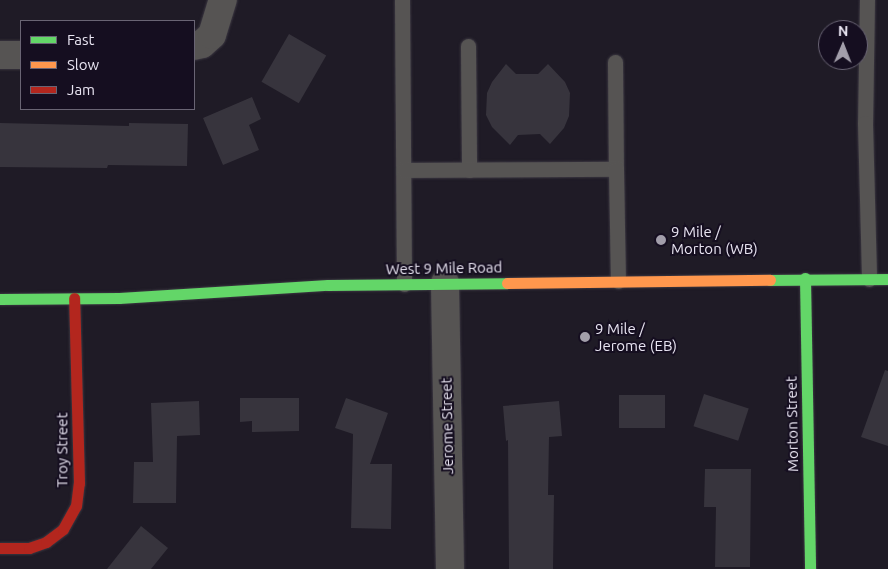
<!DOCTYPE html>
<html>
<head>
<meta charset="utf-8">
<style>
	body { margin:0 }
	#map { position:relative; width:888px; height:569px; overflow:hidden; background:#1f1b26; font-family:Ubuntu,sans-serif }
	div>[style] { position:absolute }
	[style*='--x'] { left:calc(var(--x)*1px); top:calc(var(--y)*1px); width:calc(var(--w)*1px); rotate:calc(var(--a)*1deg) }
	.building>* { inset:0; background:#37343d; transform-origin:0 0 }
	.roads { filter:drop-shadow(0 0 1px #3c3842) drop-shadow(0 0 1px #3c3842) }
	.lane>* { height:15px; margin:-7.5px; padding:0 7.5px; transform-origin:7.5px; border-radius:7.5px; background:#565453 }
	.street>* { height:28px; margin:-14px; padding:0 14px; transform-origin:14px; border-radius:14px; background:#565453 }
	.fast>* { height:11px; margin:-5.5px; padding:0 5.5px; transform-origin:5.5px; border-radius:5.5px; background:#63d668 }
	.slow>* { height:11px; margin:-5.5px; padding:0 5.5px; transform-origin:5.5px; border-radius:5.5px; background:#ff974d }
	.jam>* { height:11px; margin:-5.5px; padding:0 5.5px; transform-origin:5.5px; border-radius:5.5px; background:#b3261e }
	.dots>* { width:14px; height:14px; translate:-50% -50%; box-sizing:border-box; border:2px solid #150e20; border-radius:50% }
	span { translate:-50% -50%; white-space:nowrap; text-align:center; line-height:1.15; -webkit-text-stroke:4px #150e20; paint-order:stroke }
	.poi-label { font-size:15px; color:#e8e4f1 }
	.left { translate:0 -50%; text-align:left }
	.street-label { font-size:15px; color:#e8e4f1 }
	.legend { position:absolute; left:20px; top:20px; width:175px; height:90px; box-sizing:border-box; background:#150e20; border:1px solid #696474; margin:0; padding:6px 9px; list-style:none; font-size:15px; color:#e8e4f1 }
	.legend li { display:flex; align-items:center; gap:10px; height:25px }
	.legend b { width:25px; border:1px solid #696474 }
	.north { position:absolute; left:818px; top:20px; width:50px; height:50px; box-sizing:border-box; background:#150e20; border:1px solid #696474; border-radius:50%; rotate:1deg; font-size:14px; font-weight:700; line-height:20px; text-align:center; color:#e8e4f1 }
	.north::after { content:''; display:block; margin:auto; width:18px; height:22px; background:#a29eaa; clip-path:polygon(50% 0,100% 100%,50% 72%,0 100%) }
</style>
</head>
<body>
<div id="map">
	<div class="building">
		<i style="left:289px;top:34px;width:43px;height:55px;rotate:30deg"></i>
		<i style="clip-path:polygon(506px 64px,516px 74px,538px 74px,548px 64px,565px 82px,570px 93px,569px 116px,564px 128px,550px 144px,540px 134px,518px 135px,510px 145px,492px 127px,486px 115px,487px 93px,492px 82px)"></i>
		<i style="clip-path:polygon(252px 97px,261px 119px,249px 125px,259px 150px,223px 165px,203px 118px)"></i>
		<i style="clip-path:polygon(0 123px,129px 126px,129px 123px,188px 124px,187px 166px,108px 165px,107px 168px,0 167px)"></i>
		<i style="clip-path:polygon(885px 370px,888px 371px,888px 446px,861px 437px)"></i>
		<i style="left:704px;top:394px;width:47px;height:34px;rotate:18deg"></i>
		<i style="left:665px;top:395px;width:33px;height:46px;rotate:90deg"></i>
		<i style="clip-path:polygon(240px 398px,299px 398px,299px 431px,252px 432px,252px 421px,240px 422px)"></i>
		<i style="clip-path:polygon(346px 398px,388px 413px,370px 464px,392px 464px,391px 529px,351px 528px,353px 434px,335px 428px)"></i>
		<i style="clip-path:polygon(199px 401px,200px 435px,177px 436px,176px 503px,133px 503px,134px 462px,153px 462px,151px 403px)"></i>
		<i style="clip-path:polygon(559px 401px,562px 436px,549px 437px,548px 495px,554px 495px,553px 569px,509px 569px,508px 440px,506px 441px,503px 406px)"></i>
		<i style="clip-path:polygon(705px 469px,751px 469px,750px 567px,715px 567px,716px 507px,704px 507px)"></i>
		<i style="clip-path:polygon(141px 526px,168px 548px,151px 569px,107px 569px)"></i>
	</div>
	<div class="roads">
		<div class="lane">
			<i style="--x:402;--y:0;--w:284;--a:89.6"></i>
			<i style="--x:867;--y:0;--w:123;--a:90.9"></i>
			<i style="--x:865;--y:123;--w:156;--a:88.5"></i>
			<i style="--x:468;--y:46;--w:124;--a:89.5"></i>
			<i style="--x:615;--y:62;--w:107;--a:89.5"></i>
			<i style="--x:404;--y:170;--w:212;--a:-0.3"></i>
			<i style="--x:616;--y:169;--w:112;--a:89"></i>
		</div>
		<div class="street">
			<i style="--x:194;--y:46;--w:8;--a:-14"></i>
			<i style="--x:202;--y:44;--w:13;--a:-42"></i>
			<i style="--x:212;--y:35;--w:37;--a:-73"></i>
			<i style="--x:0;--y:55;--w:21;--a:0"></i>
			<i style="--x:445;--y:283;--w:286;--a:89"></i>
		</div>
		<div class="fast">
			<i style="--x:805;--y:278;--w:291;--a:89"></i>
			<i style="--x:770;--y:280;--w:118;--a:-0.5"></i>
			<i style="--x:0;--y:299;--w:119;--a:-0.5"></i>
			<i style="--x:119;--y:298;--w:209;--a:-3.6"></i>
			<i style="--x:328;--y:285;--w:179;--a:-0.6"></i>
		</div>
		<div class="slow">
			<i style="--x:507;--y:283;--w:263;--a:-0.7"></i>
		</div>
		<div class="jam">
			<i style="--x:0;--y:548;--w:29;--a:0"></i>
			<i style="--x:29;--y:548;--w:18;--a:-19"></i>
			<i style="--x:46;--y:542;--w:21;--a:-37"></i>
			<i style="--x:63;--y:529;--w:26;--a:-61"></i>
			<i style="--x:76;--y:506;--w:23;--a:-83"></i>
			<i style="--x:79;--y:483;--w:185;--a:-91.5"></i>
		</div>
	</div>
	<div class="dots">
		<i style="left:661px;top:240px;background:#a29eaa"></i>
		<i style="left:585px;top:337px;background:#a29eaa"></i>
	</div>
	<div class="poi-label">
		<span class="left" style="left:671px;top:240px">9 Mile /<br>Morton (WB)</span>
		<span class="left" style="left:595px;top:337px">9 Mile /<br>Jerome (EB)</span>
	</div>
	<div class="street-label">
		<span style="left:444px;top:268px;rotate:-1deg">West 9 Mile Road</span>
		<span style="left:792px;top:424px;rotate:-91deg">Morton Street</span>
		<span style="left:447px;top:426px;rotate:-91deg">Jerome Street</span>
		<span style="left:62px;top:450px;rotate:-90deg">Troy Street</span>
	</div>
	<ul class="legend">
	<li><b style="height:6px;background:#63d668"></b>Fast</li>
	<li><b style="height:6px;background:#ff974d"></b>Slow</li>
	<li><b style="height:6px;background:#b3261e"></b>Jam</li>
	</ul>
	<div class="north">N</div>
</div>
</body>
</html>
